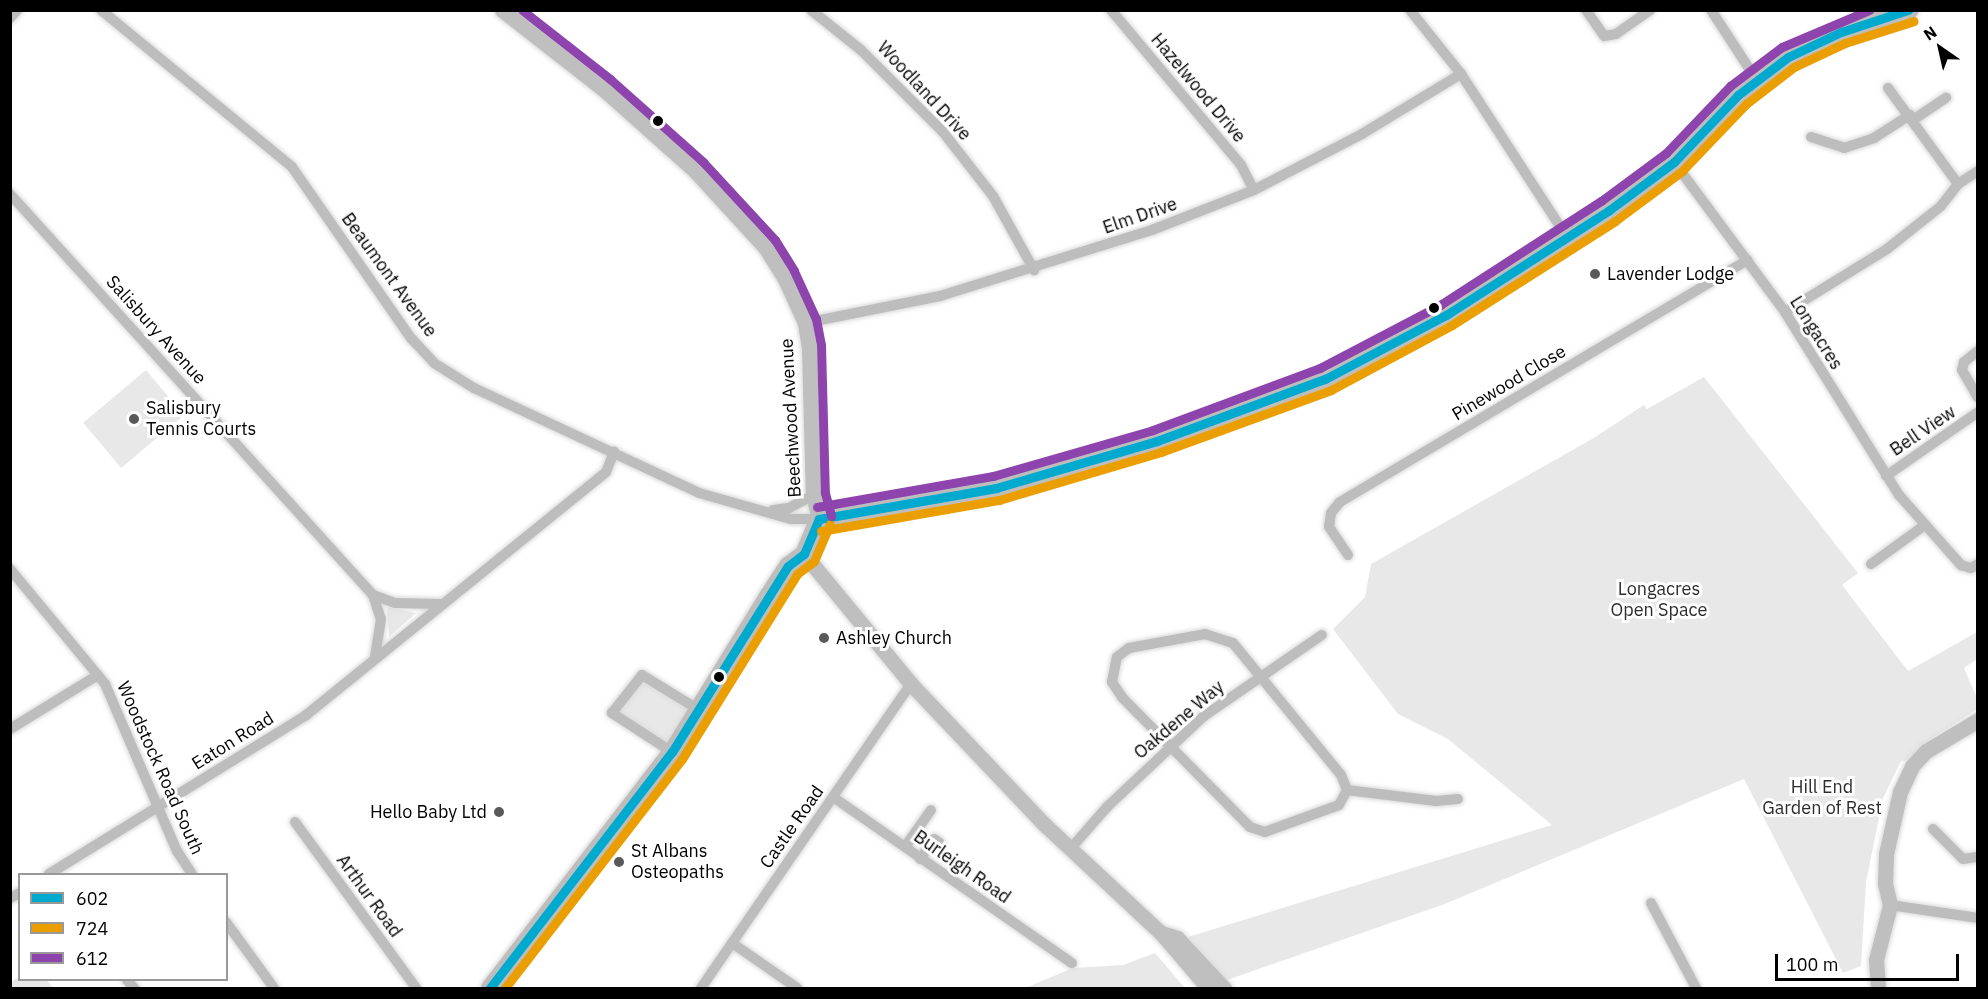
<!DOCTYPE html>
<html>
<head>
<meta charset="utf-8">
<style>
	body { margin:0 }
	#map { position:relative; width:1988px; height:999px; overflow:hidden; background:#fff; font-family:"IBM Plex Sans",sans-serif }
	div>[style] { position:absolute }
	[style*='--x'] { left:calc(var(--x)*1px); top:calc(var(--y)*1px); width:calc(var(--w)*1px); rotate:calc(var(--a)*1deg) }
	.green>* { inset:0; background:#e8e8e8; transform-origin:0 0 }
	.roads { filter:drop-shadow(0 0 2px #dbdbdb) drop-shadow(0 0 2px #dbdbdb) }
	.street>* { height:10px; margin:-5px; padding:0 5px; transform-origin:5px; border-radius:5px; background:#bdbdbd }
	.secondary>* { height:15px; margin:-7.5px; padding:0 7.5px; transform-origin:7.5px; border-radius:7.5px; background:#bfbfbf }
	.primary>* { height:18px; margin:-9px; padding:0 9px; transform-origin:9px; border-radius:9px; background:#bdbdbd }
	.bus-1>* { height:9px; margin:-4.5px; padding:0 4.5px; transform-origin:4.5px; border-radius:4.5px; background:#00a9ce }
	.bus-2>* { height:9px; margin:-4.5px; padding:0 4.5px; transform-origin:4.5px; border-radius:4.5px; background:#eb9e00 }
	.bus-3>* { height:9px; margin:-4.5px; padding:0 4.5px; transform-origin:4.5px; border-radius:4.5px; background:#8e44ad }
	.dots>* { width:16px; height:16px; translate:-50% -50%; box-sizing:border-box; border:3px solid #fff; border-radius:50% }
	span { translate:-50% -50%; white-space:nowrap; text-align:center; line-height:1.15; -webkit-text-stroke:6px #fff; paint-order:stroke }
	.street-label { font-size:18px; color:#000 }
	.poi-label { font-size:18px; color:#000 }
	.left { translate:0 -50%; text-align:left }
	.right { translate:-100% -50%; text-align:right }
	.park-label { font-size:18px; color:#2d2d2d }
	.frame { position:absolute; inset:0; border:12px solid #000; pointer-events:none }
	.legend { position:absolute; left:18px; top:873px; width:210px; height:108px; box-sizing:border-box; background:#fff; border:2px solid #999; margin:0; padding:8px 10px; list-style:none; font-size:18px; color:#000 }
	.legend li { display:flex; align-items:center; gap:12px; height:30px }
	.legend b { width:30px; border:2px solid #999 }
	.north { position:absolute; left:1910px; top:18px; width:60px; height:60px; -webkit-text-stroke:4px #fff; paint-order:stroke; rotate:326deg; font-size:16px; font-weight:700; line-height:24px; text-align:center; color:#000 }
	.north::after { content:''; display:block; margin:auto; width:21px; height:27px; background:#000; clip-path:polygon(50% 0,100% 100%,50% 72%,0 100%) }
	.scale { position:absolute; left:1775px; top:954px; width:184px; height:27px; box-sizing:border-box; border:3px solid #000; border-top:0; padding-left:8px; font-size:18px; line-height:21px; white-space:nowrap; color:#000; -webkit-text-stroke:4px #fff; paint-order:stroke }
</style>
</head>
<body>
<div id="map">
	<div class="green">
		<i style="left:146px;top:370px;width:59px;height:82px;rotate:50deg"></i>
		<i style="clip-path:polygon(1704px 377px,1858px 573px,1842px 585px,1908px 671px,1977px 632px,1977px 659px,1964px 668px,1977px 698px,1977px 709px,1923px 744px,1908px 760px,1901px 761px,1883px 798px,1866px 882px,1861px 966px,1843px 973px,1744px 779px,1442px 905px,1227px 980px,1188px 937px,1552px 825px,1448px 739px,1398px 714px,1333px 629px,1365px 597px,1371px 564px,1592px 439px,1644px 405px,1647px 409px)"></i>
		<i style="clip-path:polygon(387px 607px,416px 613px,389px 637px)"></i>
		<i style="left:639px;top:679px;width:64px;height:42px;rotate:32deg"></i>
		<i style="clip-path:polygon(1155px 953px,1185px 988px,1025px 988px,1073px 968px,1123px 965px)"></i>
		<i style="clip-path:polygon(19px 977px,47px 980px,53px 988px,11px 988px,11px 982px)"></i>
	</div>
	<div class="roads">
		<div class="street">
			<i style="--x:101;--y:10;--w:247;--a:39.4"></i>
			<i style="--x:292;--y:167;--w:208;--a:55.2"></i>
			<i style="--x:411;--y:338;--w:34;--a:47"></i>
			<i style="--x:434;--y:363;--w:47;--a:32"></i>
			<i style="--x:474;--y:388;--w:248;--a:25"></i>
			<i style="--x:699;--y:493;--w:96;--a:15.8"></i>
			<i style="--x:791;--y:519;--w:28;--a:0"></i>
			<i style="--x:811;--y:10;--w:64;--a:38.7"></i>
			<i style="--x:861;--y:50;--w:116;--a:45"></i>
			<i style="--x:943;--y:132;--w:81;--a:52"></i>
			<i style="--x:993;--y:196;--w:85;--a:61"></i>
			<i style="--x:1111;--y:10;--w:202;--a:50"></i>
			<i style="--x:1241;--y:165;--w:28;--a:63"></i>
			<i style="--x:1410;--y:10;--w:82;--a:51.4"></i>
			<i style="--x:1461;--y:74;--w:194;--a:57"></i>
			<i style="--x:1586;--y:10;--w:32;--a:55"></i>
			<i style="--x:1604;--y:36;--w:12;--a:-9"></i>
			<i style="--x:1616;--y:34;--w:42;--a:-35.2"></i>
			<i style="--x:1711;--y:10;--w:82;--a:56.9"></i>
			<i style="--x:10;--y:18;--w:11;--a:-49"></i>
			<i style="--x:1888;--y:88;--w:119;--a:53.9"></i>
			<i style="--x:1913;--y:120;--w:40;--a:-34"></i>
			<i style="--x:1811;--y:137;--w:35;--a:18"></i>
			<i style="--x:1844;--y:148;--w:32;--a:-18"></i>
			<i style="--x:1874;--y:138;--w:43;--a:-32.6"></i>
			<i style="--x:1674;--y:162;--w:187;--a:53.5"></i>
			<i style="--x:1785;--y:312;--w:216;--a:58.1"></i>
			<i style="--x:1899;--y:495;--w:94;--a:48.5"></i>
			<i style="--x:1961;--y:565;--w:10;--a:17"></i>
			<i style="--x:1971;--y:568;--w:8;--a:-30"></i>
			<i style="--x:10;--y:194;--w:541;--a:47.85"></i>
			<i style="--x:373;--y:595;--w:25;--a:72"></i>
			<i style="--x:381;--y:619;--w:38;--a:99"></i>
			<i style="--x:1785;--y:312;--w:120;--a:-31.7"></i>
			<i style="--x:1887;--y:249;--w:69;--a:-38.5"></i>
			<i style="--x:1941;--y:206;--w:28;--a:-52"></i>
			<i style="--x:1958;--y:184;--w:24;--a:-33"></i>
			<i style="--x:805;--y:323;--w:138;--a:-11.3"></i>
			<i style="--x:940;--y:296;--w:222;--a:-17.3"></i>
			<i style="--x:1152;--y:230;--w:110;--a:-21.4"></i>
			<i style="--x:1254;--y:190;--w:122;--a:-27.4"></i>
			<i style="--x:1362;--y:134;--w:116;--a:-31.2"></i>
			<i style="--x:1978;--y:351;--w:18;--a:142"></i>
			<i style="--x:1964;--y:362;--w:8;--a:104"></i>
			<i style="--x:1962;--y:370;--w:32;--a:60"></i>
			<i style="--x:1886;--y:476;--w:112;--a:-34.8"></i>
			<i style="--x:773;--y:510;--w:16;--a:-7"></i>
			<i style="--x:789;--y:508;--w:27;--a:-28"></i>
			<i style="--x:1348;--y:555;--w:34;--a:-124"></i>
			<i style="--x:1329;--y:527;--w:14;--a:-82"></i>
			<i style="--x:1331;--y:513;--w:14;--a:-51"></i>
			<i style="--x:1340;--y:502;--w:474;--a:-30.7"></i>
			<i style="--x:1871;--y:564;--w:67;--a:-35.8"></i>
			<i style="--x:10;--y:569;--w:149;--a:50.4"></i>
			<i style="--x:105;--y:684;--w:182;--a:66.7"></i>
			<i style="--x:177;--y:851;--w:27;--a:57"></i>
			<i style="--x:373;--y:595;--w:23;--a:20"></i>
			<i style="--x:395;--y:603;--w:45;--a:1.3"></i>
			<i style="--x:1205;--y:634;--w:29;--a:18"></i>
			<i style="--x:1233;--y:643;--w:171;--a:50.7"></i>
			<i style="--x:1341;--y:775;--w:16;--a:68"></i>
			<i style="--x:1347;--y:790;--w:17;--a:118"></i>
			<i style="--x:1339;--y:805;--w:79;--a:160"></i>
			<i style="--x:1265;--y:832;--w:16;--a:-162"></i>
			<i style="--x:1250;--y:827;--w:182;--a:-134.6"></i>
			<i style="--x:1122;--y:697;--w:18;--a:-124"></i>
			<i style="--x:1112;--y:682;--w:25;--a:-79"></i>
			<i style="--x:1117;--y:657;--w:15;--a:-37"></i>
			<i style="--x:1129;--y:648;--w:77;--a:-10.4"></i>
			<i style="--x:10;--y:729;--w:103;--a:-31.5"></i>
			<i style="--x:672;--y:752;--w:72;--a:-147"></i>
			<i style="--x:612;--y:713;--w:48;--a:-51.7"></i>
			<i style="--x:642;--y:675;--w:67;--a:31.6"></i>
			<i style="--x:1347;--y:790;--w:90;--a:7"></i>
			<i style="--x:1436;--y:801;--w:22;--a:-5"></i>
			<i style="--x:833;--y:797;--w:291;--a:34.8"></i>
			<i style="--x:295;--y:822;--w:205;--a:53.9"></i>
			<i style="--x:1933;--y:829;--w:42;--a:45"></i>
			<i style="--x:1963;--y:859;--w:15;--a:-8"></i>
			<i style="--x:905;--y:847;--w:45;--a:-54.9"></i>
			<i style="--x:1072;--y:847;--w:53;--a:-48.8"></i>
			<i style="--x:1107;--y:807;--w:133;--a:-43.2"></i>
			<i style="--x:1204;--y:716;--w:143;--a:-34.5"></i>
			<i style="--x:920;--y:859;--w:24;--a:-55"></i>
			<i style="--x:934;--y:839;--w:7;--a:34"></i>
			<i style="--x:49;--y:874;--w:301;--a:-31.7"></i>
			<i style="--x:305;--y:716;--w:387;--a:-39"></i>
			<i style="--x:606;--y:472;--w:22;--a:-68"></i>
			<i style="--x:10;--y:898;--w:11;--a:-27"></i>
			<i style="--x:1651;--y:903;--w:96;--a:62.1"></i>
			<i style="--x:1890;--y:905;--w:89;--a:8.4"></i>
			<i style="--x:226;--y:922;--w:82;--a:54"></i>
			<i style="--x:732;--y:943;--w:79;--a:34.7"></i>
			<i style="--x:127;--y:980;--w:11;--a:49"></i>
			<i style="--x:701;--y:988;--w:369;--a:-55.4"></i>
		</div>
		<div class="secondary">
			<i style="--x:502;--y:10;--w:127;--a:38"></i>
			<i style="--x:602;--y:88;--w:125;--a:41.7"></i>
			<i style="--x:695;--y:171;--w:103;--a:47.4"></i>
			<i style="--x:765;--y:247;--w:36;--a:58"></i>
			<i style="--x:784;--y:277;--w:51;--a:65.5"></i>
			<i style="--x:805;--y:323;--w:24;--a:81"></i>
			<i style="--x:809;--y:347;--w:148;--a:88.5"></i>
			<i style="--x:813;--y:495;--w:25;--a:76"></i>
			<i style="--x:804;--y:554;--w:168;--a:50.5"></i>
			<i style="--x:911;--y:684;--w:195;--a:46.5"></i>
			<i style="--x:1045;--y:825;--w:158;--a:43"></i>
			<i style="--x:1161;--y:933;--w:72;--a:49.5"></i>
			<i style="--x:1161;--y:933;--w:17;--a:17"></i>
			<i style="--x:1177;--y:938;--w:69;--a:46.8"></i>
			<i style="--x:1878;--y:988;--w:28;--a:-94"></i>
			<i style="--x:1876;--y:960;--w:57;--a:-75.7"></i>
			<i style="--x:1890;--y:905;--w:22;--a:-103"></i>
			<i style="--x:1885;--y:884;--w:30;--a:-88"></i>
			<i style="--x:1886;--y:854;--w:64;--a:-77.3"></i>
			<i style="--x:1900;--y:792;--w:29;--a:-65"></i>
			<i style="--x:1912;--y:766;--w:21;--a:-47"></i>
			<i style="--x:1926;--y:751;--w:61;--a:-30.8"></i>
		</div>
		<div class="primary">
			<i style="--x:490;--y:988;--w:298;--a:-52.4"></i>
			<i style="--x:672;--y:752;--w:185;--a:-58.3"></i>
			<i style="--x:769;--y:595;--w:35;--a:-57"></i>
			<i style="--x:788;--y:566;--w:20;--a:-37"></i>
			<i style="--x:804;--y:554;--w:38;--a:-67"></i>
			<i style="--x:819;--y:519;--w:180;--a:-9.9"></i>
			<i style="--x:996;--y:488;--w:168;--a:-16.3"></i>
			<i style="--x:1157;--y:441;--w:179;--a:-20.3"></i>
			<i style="--x:1325;--y:379;--w:137;--a:-27.9"></i>
			<i style="--x:1446;--y:315;--w:193;--a:-32.7"></i>
			<i style="--x:1608;--y:211;--w:82;--a:-36.6"></i>
			<i style="--x:1674;--y:162;--w:93;--a:-46.3"></i>
			<i style="--x:1738;--y:95;--w:63;--a:-37.2"></i>
			<i style="--x:1788;--y:57;--w:59;--a:-25.3"></i>
			<i style="--x:1841;--y:32;--w:72;--a:-17.7"></i>
		</div>
	</div>
	<div class="bus-1">
		<i style="--x:819;--y:519;--w:180;--a:-9.9"></i>
		<i style="--x:996;--y:488;--w:168;--a:-16.3"></i>
		<i style="--x:1157;--y:441;--w:179;--a:-20.3"></i>
		<i style="--x:1325;--y:379;--w:137;--a:-27.9"></i>
		<i style="--x:1446;--y:315;--w:193;--a:-32.7"></i>
		<i style="--x:1608;--y:211;--w:82;--a:-36.6"></i>
		<i style="--x:1674;--y:162;--w:93;--a:-46.3"></i>
		<i style="--x:1738;--y:95;--w:63;--a:-37.2"></i>
		<i style="--x:1788;--y:57;--w:59;--a:-25.3"></i>
		<i style="--x:1841;--y:32;--w:71;--a:-18.2"></i>
		<i style="--x:490;--y:988;--w:298;--a:-52.4"></i>
		<i style="--x:672;--y:752;--w:219;--a:-58.1"></i>
		<i style="--x:788;--y:566;--w:20;--a:-37"></i>
		<i style="--x:804;--y:554;--w:38;--a:-67"></i>
	</div>
	<div class="bus-2">
		<i style="--x:821;--y:531;--w:181;--a:-9.9"></i>
		<i style="--x:999;--y:500;--w:169;--a:-16.5"></i>
		<i style="--x:1161;--y:452;--w:181;--a:-20"></i>
		<i style="--x:1331;--y:390;--w:137;--a:-28.2"></i>
		<i style="--x:1452;--y:325;--w:193;--a:-32.5"></i>
		<i style="--x:1615;--y:221;--w:84;--a:-36.7"></i>
		<i style="--x:1682;--y:171;--w:93;--a:-46.3"></i>
		<i style="--x:1746;--y:104;--w:61;--a:-37.6"></i>
		<i style="--x:1794;--y:67;--w:56;--a:-25.2"></i>
		<i style="--x:1845;--y:43;--w:72;--a:-17.7"></i>
		<i style="--x:505;--y:988;--w:289;--a:-52.3"></i>
		<i style="--x:682;--y:759;--w:218;--a:-58.1"></i>
		<i style="--x:797;--y:574;--w:21;--a:-37"></i>
		<i style="--x:814;--y:561;--w:40;--a:-66.6"></i>
	</div>
	<div class="bus-3">
		<i style="--x:522;--y:10;--w:112;--a:38.1"></i>
		<i style="--x:610;--y:79;--w:125;--a:41.7"></i>
		<i style="--x:703;--y:162;--w:106;--a:47.3"></i>
		<i style="--x:775;--y:240;--w:36;--a:58"></i>
		<i style="--x:794;--y:271;--w:53;--a:65.4"></i>
		<i style="--x:816;--y:319;--w:26;--a:79"></i>
		<i style="--x:821;--y:345;--w:148;--a:88.5"></i>
		<i style="--x:825;--y:493;--w:24;--a:75"></i>
		<i style="--x:817;--y:507;--w:179;--a:-10"></i>
		<i style="--x:993;--y:476;--w:166;--a:-16"></i>
		<i style="--x:1153;--y:430;--w:178;--a:-20.4"></i>
		<i style="--x:1320;--y:368;--w:136;--a:-27.7"></i>
		<i style="--x:1440;--y:305;--w:192;--a:-32.9"></i>
		<i style="--x:1601;--y:201;--w:81;--a:-36.4"></i>
		<i style="--x:1666;--y:153;--w:93;--a:-46.3"></i>
		<i style="--x:1730;--y:86;--w:65;--a:-36.9"></i>
		<i style="--x:1782;--y:47;--w:95;--a:-23"></i>
	</div>
	<div class="dots">
		<i style="left:658px;top:121px;background:#000"></i>
		<i style="left:1595px;top:274px;background:#595959"></i>
		<i style="left:1434px;top:308px;background:#000"></i>
		<i style="left:134px;top:419px;background:#595959"></i>
		<i style="left:824px;top:638px;background:#595959"></i>
		<i style="left:719px;top:677px;background:#000"></i>
		<i style="left:499px;top:812px;background:#595959"></i>
		<i style="left:619px;top:862px;background:#595959"></i>
	</div>
	<div class="street-label">
		<span style="left:1198px;top:88px;rotate:50deg">Hazelwood Drive</span>
		<span style="left:924px;top:91px;rotate:47deg">Woodland Drive</span>
		<span style="left:1140px;top:216px;rotate:-19deg">Elm Drive</span>
		<span style="left:389px;top:275px;rotate:54deg">Beaumont Avenue</span>
		<span style="left:156px;top:330px;rotate:48deg">Salisbury Avenue</span>
		<span style="left:1816px;top:333px;rotate:58deg">Longacres</span>
		<span style="left:1509px;top:383px;rotate:-31deg">Pinewood Close</span>
		<span style="left:791px;top:418px;rotate:-93deg">Beechwood Avenue</span>
		<span style="left:1923px;top:431px;rotate:-34deg">Bell View</span>
		<span style="left:1179px;top:720px;rotate:-40deg">Oakdene Way</span>
		<span style="left:233px;top:741px;rotate:-32deg">Eaton Road</span>
		<span style="left:160px;top:768px;rotate:66deg">Woodstock Road South</span>
		<span style="left:792px;top:827px;rotate:-55deg">Castle Road</span>
		<span style="left:962px;top:867px;rotate:35deg">Burleigh Road</span>
		<span style="left:369px;top:896px;rotate:54deg">Arthur Road</span>
	</div>
	<div class="poi-label">
		<span class="left" style="left:1607px;top:274px">Lavender Lodge</span>
		<span class="left" style="left:146px;top:419px">Salisbury<br>Tennis Courts</span>
		<span class="left" style="left:836px;top:638px">Ashley Church</span>
		<span class="right" style="left:487px;top:812px">Hello Baby Ltd</span>
		<span class="left" style="left:631px;top:862px">St Albans<br>Osteopaths</span>
	</div>
	<div class="park-label">
		<span style="left:1659px;top:600px">Longacres<br>Open Space</span>
		<span style="left:1822px;top:798px">Hill End<br>Garden of Rest</span>
	</div>
	<div class="frame"></div>
	<ul class="legend">
	<li><b style="height:8px;background:#00a9ce"></b>602</li>
	<li><b style="height:8px;background:#eb9e00"></b>724</li>
	<li><b style="height:8px;background:#8e44ad"></b>612</li>
	</ul>
	<div class="north">N</div>
	<div class="scale">100 m</div>
</div>
</body>
</html>
